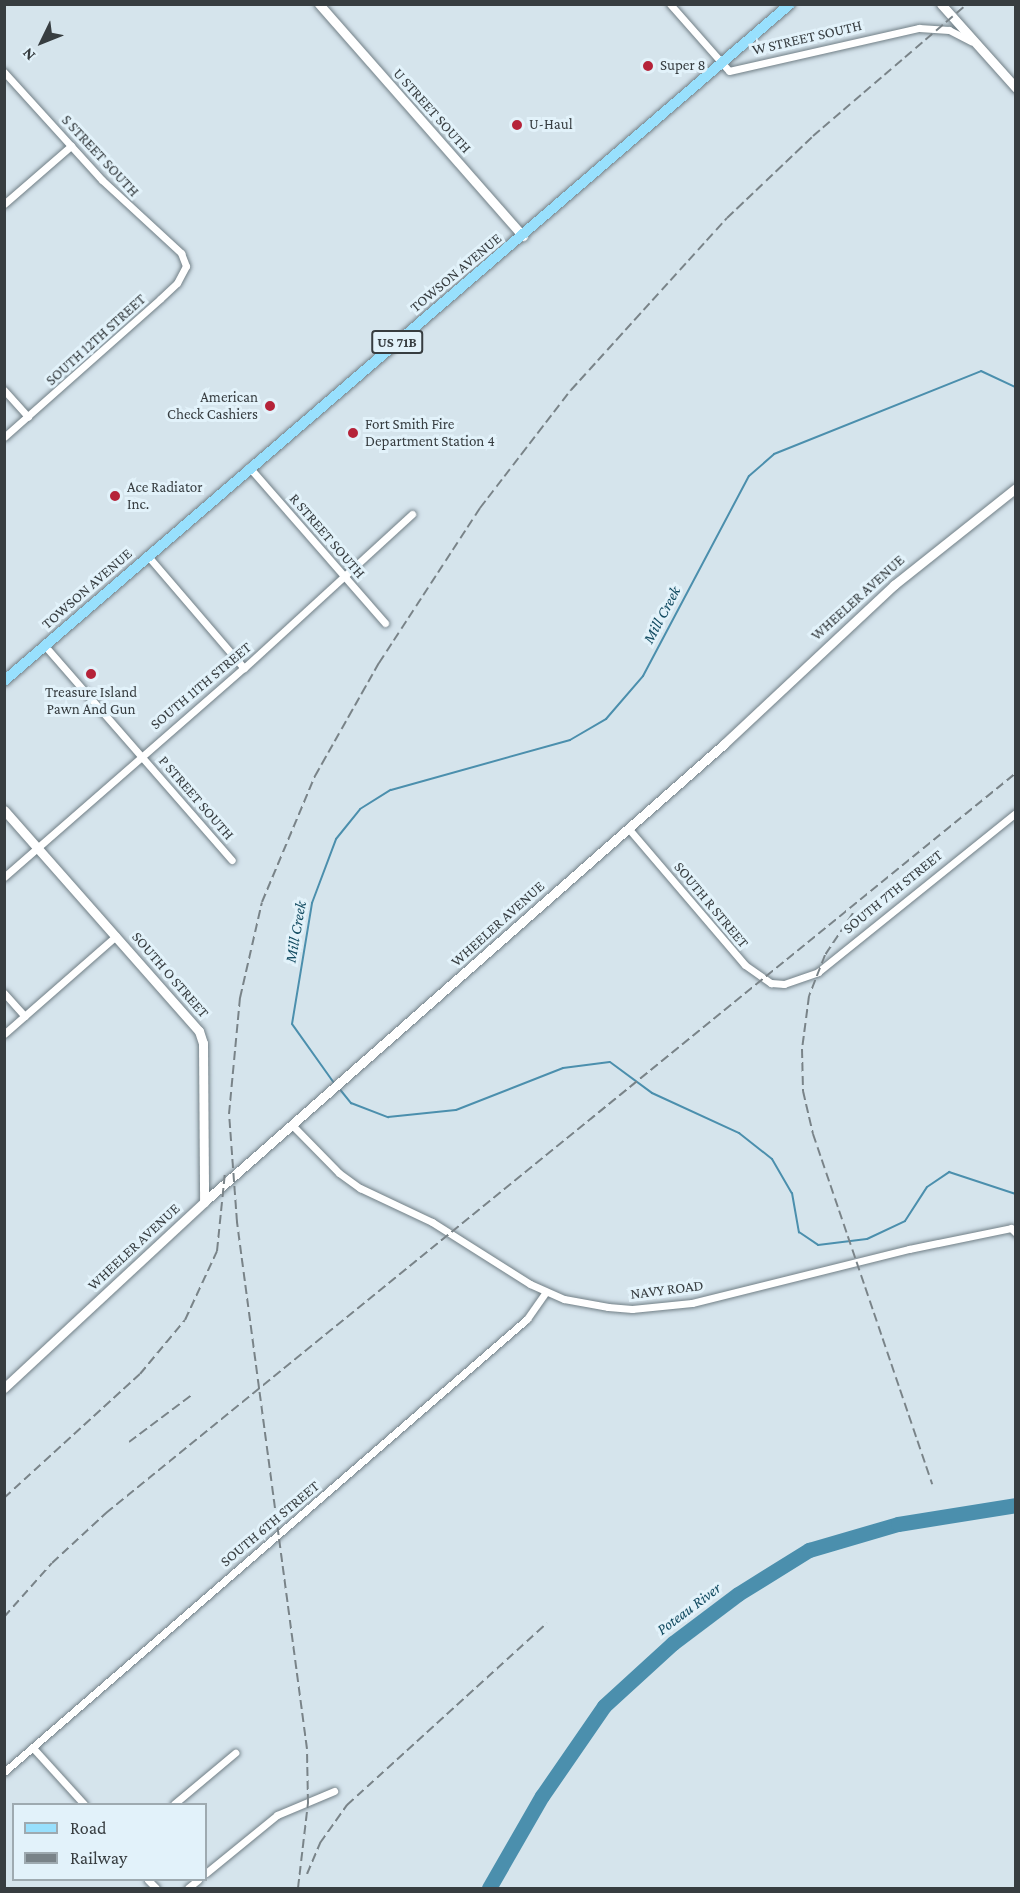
<!DOCTYPE html>
<html>
<head>
<meta charset="utf-8">
<style>
	body { margin:0 }
	#map { position:relative; width:1020px; height:1893px; overflow:hidden; background:#d5e4ec; font-family:"Crimson Pro",serif }
	div>[style] { position:absolute }
	[style*='--x'] { left:calc(var(--x)*1px); top:calc(var(--y)*1px); width:calc(var(--w)*1px); rotate:calc(var(--a)*1deg) }
	.stream>* { height:2px; margin:-1px; padding:0 1px; transform-origin:1px; border-radius:1px; background:#4b8fad }
	.river>* { height:15px; margin:-7.5px; padding:0 7.5px; transform-origin:7.5px; border-radius:7.5px; background:#4b8fad }
	.roads { filter:drop-shadow(0 0 2px #717f86) drop-shadow(0 0 2px #717f86) }
	.street>* { height:7px; margin:-3.5px; padding:0 3.5px; transform-origin:3.5px; border-radius:3.5px; background:#fff }
	.secondary>* { height:9px; margin:-4.5px; padding:0 4.5px; transform-origin:4.5px; border-radius:4.5px; background:#fff }
	.primary>* { height:10px; margin:-5px; padding:0 5px; transform-origin:5px; border-radius:5px; background:#98e0fd }
	.rail>* { height:2px; margin-top:-1px; transform-origin:0; background:repeating-linear-gradient(90deg,#798388 0 9px,transparent 0 13.5px) }
	.dots>* { width:16px; height:16px; translate:-50% -50%; box-sizing:border-box; border:3px solid #e2f2fa; border-radius:50% }
	span { translate:-50% -50%; white-space:nowrap; text-align:center; line-height:1.15; -webkit-text-stroke:6px #e2f2fa; paint-order:stroke }
	.shield-label span { padding:2px 4px; background:#e2f2fa; border:2px solid; border-radius:4px; -webkit-text-stroke-width:0 }
	.shield-label { font-size:14px; color:#373d40; font-weight:700 }
	.street-label { font-size:15px; color:#373d40 }
	.poi-label { font-size:15px; color:#373d40 }
	.left { translate:0 -50%; text-align:left }
	.right { translate:-100% -50%; text-align:right }
	.water-label { font-size:16px; color:#114a60; font-style:italic }
	.frame { position:absolute; inset:0; border:6px solid #373d40; pointer-events:none }
	.legend { position:absolute; left:12px; top:1803px; width:195px; height:78px; box-sizing:border-box; background:#e2f2fa; border:2px solid #9eaab0; margin:0; padding:8px 10px; list-style:none; font-size:18px; color:#373d40 }
	.legend li { display:flex; align-items:center; gap:12px; height:30px }
	.legend b { width:30px; border:2px solid #9eaab0 }
	.north { position:absolute; left:12px; top:12px; width:60px; height:60px; -webkit-text-stroke:4px #e2f2fa; paint-order:stroke; rotate:227deg; font-size:16px; font-weight:700; line-height:24px; text-align:center; color:#373d40 }
	.north::after { content:''; display:block; margin:auto; width:21px; height:27px; background:#373d40; clip-path:polygon(50% 0,100% 100%,50% 72%,0 100%) }
</style>
</head>
<body>
<div id="map">
	<div class="stream">
		<i style="--x:334;--y:1083;--w:72;--a:-125.4"></i>
		<i style="--x:292;--y:1024;--w:123;--a:-80.6"></i>
		<i style="--x:312;--y:903;--w:68;--a:-69.4"></i>
		<i style="--x:336;--y:839;--w:38;--a:-51"></i>
		<i style="--x:360;--y:809;--w:36;--a:-32"></i>
		<i style="--x:391;--y:790;--w:186;--a:-15.6"></i>
		<i style="--x:570;--y:740;--w:42;--a:-30.3"></i>
		<i style="--x:606;--y:719;--w:57;--a:-49.3"></i>
		<i style="--x:643;--y:676;--w:226;--a:-62.1"></i>
		<i style="--x:749;--y:476;--w:33;--a:-41"></i>
		<i style="--x:774;--y:454;--w:223;--a:-21.8"></i>
		<i style="--x:981;--y:371;--w:38;--a:25"></i>
		<i style="--x:338;--y:1087;--w:21;--a:51"></i>
		<i style="--x:351;--y:1103;--w:40;--a:21"></i>
		<i style="--x:388;--y:1117;--w:68;--a:-5.9"></i>
		<i style="--x:456;--y:1110;--w:115;--a:-21.4"></i>
		<i style="--x:563;--y:1068;--w:47;--a:-7.3"></i>
		<i style="--x:610;--y:1062;--w:52;--a:36.4"></i>
		<i style="--x:652;--y:1093;--w:96;--a:24.7"></i>
		<i style="--x:739;--y:1133;--w:42;--a:38.2"></i>
		<i style="--x:772;--y:1159;--w:39;--a:60"></i>
		<i style="--x:792;--y:1193;--w:40;--a:80"></i>
		<i style="--x:799;--y:1232;--w:23;--a:34"></i>
		<i style="--x:818;--y:1245;--w:49;--a:-7"></i>
		<i style="--x:867;--y:1239;--w:42;--a:-25.3"></i>
		<i style="--x:905;--y:1221;--w:40;--a:-57.1"></i>
		<i style="--x:927;--y:1187;--w:27;--a:-34"></i>
		<i style="--x:949;--y:1172;--w:71;--a:18.2"></i>
	</div>
	<div class="river">
		<i style="--x:489;--y:1888;--w:106;--a:-60.1"></i>
		<i style="--x:542;--y:1796;--w:109;--a:-55.4"></i>
		<i style="--x:604;--y:1706;--w:93;--a:-42.4"></i>
		<i style="--x:673;--y:1643;--w:81;--a:-37"></i>
		<i style="--x:738;--y:1594;--w:84;--a:-31.8"></i>
		<i style="--x:809;--y:1550;--w:93;--a:-16.3"></i>
		<i style="--x:898;--y:1524;--w:120;--a:-9.1"></i>
	</div>
	<div class="roads">
		<div class="street">
			<i style="--x:670;--y:4;--w:89;--a:48.6"></i>
			<i style="--x:729;--y:71;--w:195;--a:-12.8"></i>
			<i style="--x:919;--y:28;--w:30;--a:4"></i>
			<i style="--x:949;--y:30;--w:25;--a:27"></i>
			<i style="--x:4;--y:72;--w:146;--a:47.8"></i>
			<i style="--x:102;--y:180;--w:108;--a:42.7"></i>
			<i style="--x:181;--y:253;--w:14;--a:69"></i>
			<i style="--x:186;--y:266;--w:19;--a:118"></i>
			<i style="--x:177;--y:283;--w:23;--a:137"></i>
			<i style="--x:160;--y:299;--w:208;--a:138.5"></i>
			<i style="--x:4;--y:204;--w:89;--a:-40.9"></i>
			<i style="--x:4;--y:390;--w:36;--a:48"></i>
			<i style="--x:249;--y:467;--w:207;--a:48.9"></i>
			<i style="--x:147;--y:555;--w:149;--a:49.4"></i>
			<i style="--x:45;--y:646;--w:284;--a:48.9"></i>
			<i style="--x:628;--y:828;--w:180;--a:49.5"></i>
			<i style="--x:745;--y:965;--w:32;--a:35"></i>
			<i style="--x:771;--y:983;--w:13;--a:4"></i>
			<i style="--x:784;--y:984;--w:36;--a:-19"></i>
			<i style="--x:818;--y:972;--w:254;--a:-38.8"></i>
			<i style="--x:4;--y:877;--w:318;--a:-41.1"></i>
			<i style="--x:244;--y:668;--w:228;--a:-42.5"></i>
			<i style="--x:4;--y:993;--w:31;--a:48"></i>
			<i style="--x:4;--y:1034;--w:149;--a:-41.2"></i>
			<i style="--x:293;--y:1126;--w:66;--a:45.6"></i>
			<i style="--x:339;--y:1173;--w:26;--a:36"></i>
			<i style="--x:360;--y:1188;--w:80;--a:25.3"></i>
			<i style="--x:432;--y:1222;--w:116;--a:32.3"></i>
			<i style="--x:530;--y:1284;--w:37;--a:24"></i>
			<i style="--x:564;--y:1299;--w:45;--a:10.3"></i>
			<i style="--x:608;--y:1307;--w:24;--a:5"></i>
			<i style="--x:632;--y:1309;--w:60;--a:-5.7"></i>
			<i style="--x:692;--y:1303;--w:224;--a:-14"></i>
			<i style="--x:909;--y:1249;--w:104;--a:-11.6"></i>
			<i style="--x:1011;--y:1228;--w:7;--a:45"></i>
			<i style="--x:33;--y:1748;--w:76;--a:47.7"></i>
			<i style="--x:4;--y:1772;--w:692;--a:-40.9"></i>
			<i style="--x:527;--y:1319;--w:33;--a:-55"></i>
			<i style="--x:174;--y:1804;--w:80;--a:-39.9"></i>
			<i style="--x:206;--y:1873;--w:92;--a:-39.2"></i>
			<i style="--x:277;--y:1815;--w:62;--a:-22.8"></i>
			<i style="--x:148;--y:1880;--w:11;--a:45"></i>
			<i style="--x:188;--y:1888;--w:13;--a:-39"></i>
		</div>
		<div class="secondary">
			<i style="--x:319;--y:4;--w:309;--a:48.7"></i>
			<i style="--x:941;--y:4;--w:113;--a:48.2"></i>
			<i style="--x:4;--y:810;--w:295;--a:48.6"></i>
			<i style="--x:199;--y:1031;--w:13;--a:72"></i>
			<i style="--x:203;--y:1043;--w:159;--a:89.6"></i>
			<i style="--x:4;--y:1388;--w:273;--a:-42.9"></i>
			<i style="--x:204;--y:1202;--w:693;--a:-41.37"></i>
			<i style="--x:724;--y:744;--w:233;--a:-43.1"></i>
			<i style="--x:894;--y:585;--w:156;--a:-38.5"></i>
		</div>
		<div class="primary">
			<i style="--x:4;--y:681;--w:1037;--a:-40.74"></i>
		</div>
	</div>
	<div class="rail">
		<i style="--x:853;--y:913;--w:50;--a:123.7"></i>
		<i style="--x:825;--y:955;--w:44;--a:111.3"></i>
		<i style="--x:809;--y:996;--w:53;--a:97.5"></i>
		<i style="--x:802;--y:1049;--w:42;--a:88.6"></i>
		<i style="--x:803;--y:1091;--w:44;--a:76.9"></i>
		<i style="--x:813;--y:1134;--w:370;--a:71.2"></i>
		<i style="--x:129;--y:1442;--w:80;--a:-36.9"></i>
		<i style="--x:4;--y:1498;--w:184;--a:-42.4"></i>
		<i style="--x:140;--y:1374;--w:70;--a:-50.2"></i>
		<i style="--x:185;--y:1320;--w:76;--a:-65.1"></i>
		<i style="--x:217;--y:1251;--w:79;--a:-84.2"></i>
		<i style="--x:4;--y:1617;--w:72;--a:-48.4"></i>
		<i style="--x:52;--y:1563;--w:74;--a:-42.8"></i>
		<i style="--x:106;--y:1513;--w:1173;--a:-39.12"></i>
		<i style="--x:307;--y:1874;--w:34;--a:-67"></i>
		<i style="--x:320;--y:1843;--w:47;--a:-54.6"></i>
		<i style="--x:347;--y:1805;--w:270;--a:-42.3"></i>
		<i style="--x:298;--y:1888;--w:86;--a:-83.3"></i>
		<i style="--x:308;--y:1803;--w:54;--a:-91.1"></i>
		<i style="--x:307;--y:1749;--w:532;--a:-97.57"></i>
		<i style="--x:237;--y:1222;--w:108;--a:-94.2"></i>
		<i style="--x:229;--y:1114;--w:117;--a:-84.6"></i>
		<i style="--x:240;--y:998;--w:98;--a:-77.1"></i>
		<i style="--x:262;--y:902;--w:137;--a:-67.2"></i>
		<i style="--x:315;--y:776;--w:130;--a:-60.5"></i>
		<i style="--x:379;--y:663;--w:185;--a:-56.9"></i>
		<i style="--x:480;--y:508;--w:149;--a:-52.4"></i>
		<i style="--x:571;--y:390;--w:232;--a:-47.8"></i>
		<i style="--x:727;--y:218;--w:119;--a:-43.6"></i>
		<i style="--x:813;--y:136;--w:203;--a:-40.6"></i>
	</div>
	<div class="dots">
		<i style="left:648px;top:66px;background:#b52339"></i>
		<i style="left:517px;top:125px;background:#b52339"></i>
		<i style="left:270px;top:406px;background:#b52339"></i>
		<i style="left:353px;top:433px;background:#b52339"></i>
		<i style="left:115px;top:496px;background:#b52339"></i>
		<i style="left:91px;top:674px;background:#b52339"></i>
	</div>
	<div class="shield-label">
		<span style="left:397px;top:342px">US 71B</span>
	</div>
	<div class="street-label">
		<span style="left:807px;top:38px;rotate:-13deg">W STREET SOUTH</span>
		<span style="left:432px;top:111px;rotate:48deg">U STREET SOUTH</span>
		<span style="left:100px;top:156px;rotate:47deg">S STREET SOUTH</span>
		<span style="left:456px;top:273px;rotate:-40deg">TOWSON AVENUE</span>
		<span style="left:96px;top:340px;rotate:-42deg">SOUTH 12TH STREET</span>
		<span style="left:327px;top:536px;rotate:49deg">R STREET SOUTH</span>
		<span style="left:87px;top:589px;rotate:-41deg">TOWSON AVENUE</span>
		<span style="left:858px;top:598px;rotate:-42deg">WHEELER AVENUE</span>
		<span style="left:201px;top:686px;rotate:-40deg">SOUTH 11TH STREET</span>
		<span style="left:196px;top:798px;rotate:49deg">P STREET SOUTH</span>
		<span style="left:893px;top:892px;rotate:-39deg">SOUTH 7TH STREET</span>
		<span style="left:711px;top:905px;rotate:50deg">SOUTH R STREET</span>
		<span style="left:498px;top:924px;rotate:-42deg">WHEELER AVENUE</span>
		<span style="left:170px;top:975px;rotate:49deg">SOUTH O STREET</span>
		<span style="left:134px;top:1247px;rotate:-43deg">WHEELER AVENUE</span>
		<span style="left:667px;top:1290px;rotate:-7deg">NAVY ROAD</span>
		<span style="left:270px;top:1524px;rotate:-40deg">SOUTH 6TH STREET</span>
	</div>
	<div class="poi-label">
		<span class="left" style="left:660px;top:66px">Super 8</span>
		<span class="left" style="left:529px;top:125px">U-Haul</span>
		<span class="right" style="left:258px;top:406px">American<br>Check Cashiers</span>
		<span class="left" style="left:365px;top:433px">Fort Smith Fire<br>Department Station 4</span>
		<span class="left" style="left:127px;top:496px">Ace Radiator<br>Inc.</span>
		<span style="left:91px;top:701px">Treasure Island<br>Pawn And Gun</span>
	</div>
	<div class="water-label">
		<span style="left:662px;top:615px;rotate:-62deg">Mill Creek</span>
		<span style="left:296px;top:932px;rotate:-80deg">Mill Creek</span>
		<span style="left:689px;top:1609px;rotate:-37deg">Poteau River</span>
	</div>
	<div class="frame"></div>
	<ul class="legend">
	<li><b style="height:8px;background:#98e0fd"></b>Road</li>
	<li><b style="height:8px;background:#798388"></b>Railway</li>
	</ul>
	<div class="north">N</div>
</div>
</body>
</html>
